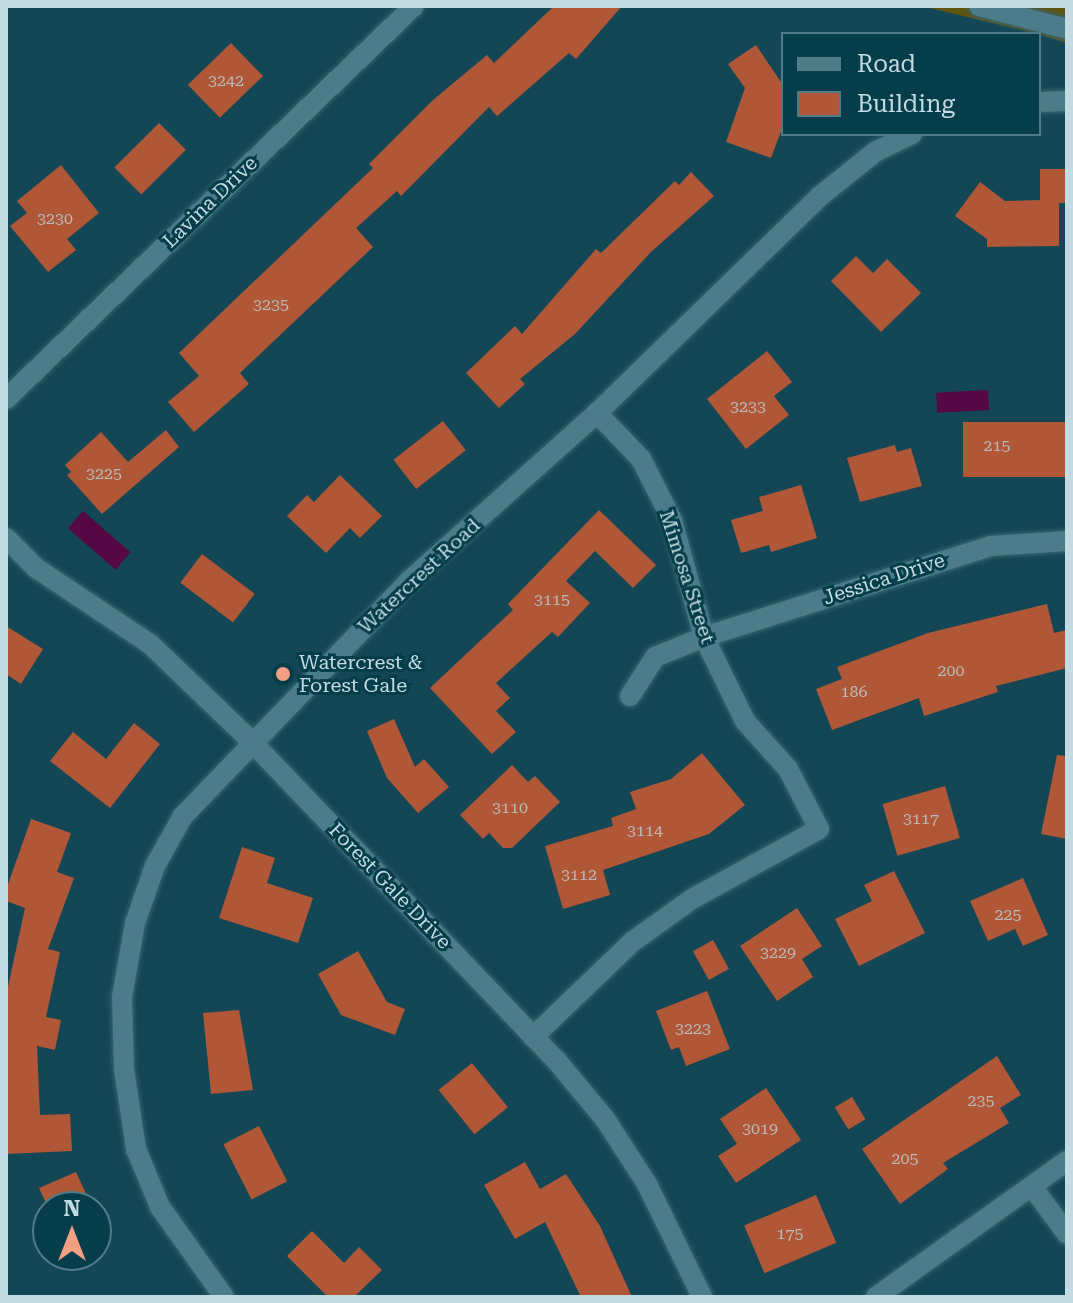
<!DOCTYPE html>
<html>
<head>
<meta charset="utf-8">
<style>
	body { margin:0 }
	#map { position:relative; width:1073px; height:1303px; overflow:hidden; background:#144755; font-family:"Roboto Serif",serif }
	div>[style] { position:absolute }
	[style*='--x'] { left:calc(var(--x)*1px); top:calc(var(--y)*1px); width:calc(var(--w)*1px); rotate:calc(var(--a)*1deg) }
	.green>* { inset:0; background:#60550e }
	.water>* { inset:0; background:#550844; transform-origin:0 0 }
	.building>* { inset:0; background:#af5737; transform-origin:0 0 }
	.roads { filter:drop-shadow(0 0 2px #376571) drop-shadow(0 0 2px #376571) }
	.minor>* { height:20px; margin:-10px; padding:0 10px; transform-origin:10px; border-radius:10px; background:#4c7b8a }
	.dots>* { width:22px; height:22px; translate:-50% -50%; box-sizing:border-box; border:4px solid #053d4a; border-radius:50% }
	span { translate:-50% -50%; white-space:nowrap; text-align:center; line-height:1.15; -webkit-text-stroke:6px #053d4a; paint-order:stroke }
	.number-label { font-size:16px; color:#bdbab8 }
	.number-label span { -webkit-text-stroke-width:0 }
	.street-label { font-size:20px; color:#c2dbe3 }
	.poi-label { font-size:20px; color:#c2dbe3 }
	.left { translate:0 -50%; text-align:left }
	.frame { position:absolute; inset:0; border:8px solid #c2dbe3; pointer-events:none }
	.legend { position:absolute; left:781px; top:32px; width:260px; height:104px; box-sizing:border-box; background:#053d4a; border:2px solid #517c87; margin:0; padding:10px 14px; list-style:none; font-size:24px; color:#c2dbe3 }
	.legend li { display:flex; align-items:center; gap:16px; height:40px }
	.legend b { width:40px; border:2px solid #517c87 }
	.north { position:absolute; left:32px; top:1191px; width:80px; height:80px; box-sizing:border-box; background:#053d4a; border:2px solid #517c87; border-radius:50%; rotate:0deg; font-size:22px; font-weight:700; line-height:32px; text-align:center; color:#c2dbe3 }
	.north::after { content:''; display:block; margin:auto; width:28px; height:36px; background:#f39f83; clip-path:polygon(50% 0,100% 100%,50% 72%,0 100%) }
</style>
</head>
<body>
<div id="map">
	<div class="green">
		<i style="clip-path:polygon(921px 6px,1067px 6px,1067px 43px,1039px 34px)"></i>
	</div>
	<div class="water">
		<i style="left:988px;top:390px;width:20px;height:52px;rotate:87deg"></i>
		<i style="left:83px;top:511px;width:63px;height:23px;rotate:41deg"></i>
	</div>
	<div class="building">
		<i style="clip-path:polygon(554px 6px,622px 6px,576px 59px,569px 53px,497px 116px,489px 107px,401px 196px,397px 191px,356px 228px,373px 247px,240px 373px,249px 384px,194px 432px,168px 402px,199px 376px,179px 353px,373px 168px,369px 164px,433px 100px,487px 55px,494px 63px)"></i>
		<i style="left:231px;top:43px;width:46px;height:60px;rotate:46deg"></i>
		<i style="clip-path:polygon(756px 45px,783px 85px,783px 126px,771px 158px,726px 142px,745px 88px,728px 64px)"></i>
		<i style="left:159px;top:123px;width:38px;height:63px;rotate:45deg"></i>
		<i style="clip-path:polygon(61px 165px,99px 213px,67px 239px,76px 250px,48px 272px,10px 226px,27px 213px,17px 201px)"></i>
		<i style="clip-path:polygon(1040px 169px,1067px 169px,1067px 203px,1059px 203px,1059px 246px,987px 247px,987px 239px,955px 216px,980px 182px,1005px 201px,1040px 200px)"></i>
		<i style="clip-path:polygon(691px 172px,714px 196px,651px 252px,575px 334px,520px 379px,525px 384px,499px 408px,466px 373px,515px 326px,522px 334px,596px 249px,601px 253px,675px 181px,679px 185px)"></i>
		<i style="clip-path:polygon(856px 256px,873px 273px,887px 259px,921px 293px,881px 332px,831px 281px)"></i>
		<i style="clip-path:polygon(767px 351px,792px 382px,774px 396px,789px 415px,746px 449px,707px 399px)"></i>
		<i style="left:443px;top:421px;width:37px;height:63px;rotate:52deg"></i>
		<i style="left:1067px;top:422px;width:55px;height:104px;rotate:90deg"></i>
		<i style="clip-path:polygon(166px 430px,179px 447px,102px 514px,67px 475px,71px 472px,65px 465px,101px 432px,128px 462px)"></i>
		<i style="clip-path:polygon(895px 445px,897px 452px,911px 448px,922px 486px,860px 502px,847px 458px)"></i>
		<i style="clip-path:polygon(340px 475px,382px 516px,360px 538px,350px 528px,326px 553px,287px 516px,307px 495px,314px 502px)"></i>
		<i style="clip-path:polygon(801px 485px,817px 538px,771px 552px,769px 545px,741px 553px,731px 520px,763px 511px,759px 497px)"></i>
		<i style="clip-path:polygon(599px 510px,656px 565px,633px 588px,595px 551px,566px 581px,590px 603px,558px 637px,552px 632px,496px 683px,510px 698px,496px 711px,516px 732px,492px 754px,430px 688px,513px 610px,508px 604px)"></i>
		<i style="left:202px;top:554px;width:66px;height:36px;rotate:37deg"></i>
		<i style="clip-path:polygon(1047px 604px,1054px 633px,1067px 630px,1067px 668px,996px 686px,998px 692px,924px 716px,919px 698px,832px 730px,816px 689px,842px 679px,837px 667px,928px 633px)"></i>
		<i style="clip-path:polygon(6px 626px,43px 649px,21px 684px,6px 674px)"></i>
		<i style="clip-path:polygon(394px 719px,415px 767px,424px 759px,449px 787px,418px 813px,387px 778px,367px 731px)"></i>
		<i style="clip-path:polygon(134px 723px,160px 744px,110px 808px,50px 761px,73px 732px,106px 759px)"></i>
		<i style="clip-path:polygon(702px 753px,745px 805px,709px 834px,603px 870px,610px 895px,563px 909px,545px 846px,613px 826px,611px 818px,636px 809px,630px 792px,671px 779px)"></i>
		<i style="clip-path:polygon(1057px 755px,1067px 756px,1067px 839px,1041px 834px)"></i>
		<i style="clip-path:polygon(512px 765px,528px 782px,535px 776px,560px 802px,512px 848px,503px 848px,489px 833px,483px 839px,460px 815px)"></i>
		<i style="left:945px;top:786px;width:54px;height:65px;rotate:74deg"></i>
		<i style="clip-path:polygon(31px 819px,71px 833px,57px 872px,74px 878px,48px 949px,60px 952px,46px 1017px,61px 1020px,55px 1050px,37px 1046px,40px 1115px,70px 1114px,72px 1151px,6px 1154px,6px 996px,25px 908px,6px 901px,6px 890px)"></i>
		<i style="clip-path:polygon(242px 847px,275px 858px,267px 883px,313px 898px,298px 943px,219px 918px)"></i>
		<i style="clip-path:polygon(894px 871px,925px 933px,859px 966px,835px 919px,872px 901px,864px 885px)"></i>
		<i style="clip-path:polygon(1023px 878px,1048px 935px,1023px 946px,1015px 929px,988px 941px,970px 901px)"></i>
		<i style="clip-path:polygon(797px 908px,822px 946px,802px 959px,813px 977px,777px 1001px,740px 946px)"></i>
		<i style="left:713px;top:940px;width:33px;height:23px;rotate:61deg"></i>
		<i style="clip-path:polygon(358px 951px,387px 1002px,405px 1009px,395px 1035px,341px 1015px,318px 974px)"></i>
		<i style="clip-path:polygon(707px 991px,730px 1049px,686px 1066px,679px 1047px,671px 1050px,656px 1011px)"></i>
		<i style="clip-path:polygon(239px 1010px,253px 1090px,211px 1094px,203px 1013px)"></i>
		<i style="clip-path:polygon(997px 1056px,1021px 1095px,1000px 1108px,1009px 1123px,943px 1163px,948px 1169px,900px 1204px,862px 1149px)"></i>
		<i style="left:472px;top:1063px;width:57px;height:43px;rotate:51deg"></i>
		<i style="clip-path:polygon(766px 1088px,801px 1140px,736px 1183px,718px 1156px,737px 1144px,720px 1119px)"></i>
		<i style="left:852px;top:1097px;width:26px;height:20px;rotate:59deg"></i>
		<i style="left:259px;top:1126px;width:62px;height:40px;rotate:63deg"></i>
		<i style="clip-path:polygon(525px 1162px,540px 1189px,566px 1174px,600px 1226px,632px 1297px,581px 1297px,545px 1222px,515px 1239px,484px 1185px)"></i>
		<i style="clip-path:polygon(76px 1172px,92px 1207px,48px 1207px,39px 1188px)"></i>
		<i style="left:816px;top:1195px;width:52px;height:78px;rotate:67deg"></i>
		<i style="clip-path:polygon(312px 1231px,344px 1263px,359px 1247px,382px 1270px,354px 1297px,328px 1297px,287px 1256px)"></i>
	</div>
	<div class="roads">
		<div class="minor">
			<i style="--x:979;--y:6;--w:91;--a:14.6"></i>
			<i style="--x:1039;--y:102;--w:28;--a:-2"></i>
			<i style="--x:6;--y:399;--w:566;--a:-43.93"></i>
			<i style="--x:6;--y:538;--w:42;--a:45"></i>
			<i style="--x:36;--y:568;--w:137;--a:33.7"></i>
			<i style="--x:150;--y:644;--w:140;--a:43.8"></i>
			<i style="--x:251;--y:741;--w:441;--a:46.3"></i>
			<i style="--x:556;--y:1060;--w:77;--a:50.3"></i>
			<i style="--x:605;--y:1119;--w:77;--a:57.1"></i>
			<i style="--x:647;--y:1184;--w:126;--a:64"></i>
			<i style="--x:630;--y:696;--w:46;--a:-57.3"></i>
			<i style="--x:655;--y:657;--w:53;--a:-22.2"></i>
			<i style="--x:704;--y:637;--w:301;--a:-17.6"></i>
			<i style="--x:991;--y:546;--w:76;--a:-3.8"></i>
			<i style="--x:533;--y:1037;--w:137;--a:-43.8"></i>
			<i style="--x:632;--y:942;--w:74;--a:-35.6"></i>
			<i style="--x:692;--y:899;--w:145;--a:-28.9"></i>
			<i style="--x:819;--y:829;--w:68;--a:-117.3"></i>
			<i style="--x:788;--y:769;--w:64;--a:-131.9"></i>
			<i style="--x:745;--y:721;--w:93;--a:-116"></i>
			<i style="--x:704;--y:637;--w:121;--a:-105.3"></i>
			<i style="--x:672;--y:520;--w:68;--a:-116.9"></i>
			<i style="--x:641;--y:459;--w:64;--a:-133.7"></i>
			<i style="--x:1033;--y:1188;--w:57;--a:53.5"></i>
			<i style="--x:224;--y:1297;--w:110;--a:-125.4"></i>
			<i style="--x:160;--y:1207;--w:63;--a:-112.5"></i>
			<i style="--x:136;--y:1149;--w:81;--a:-98.5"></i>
			<i style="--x:124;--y:1069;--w:72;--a:-91.6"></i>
			<i style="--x:122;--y:997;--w:75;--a:-80"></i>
			<i style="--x:135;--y:923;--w:60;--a:-70.7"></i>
			<i style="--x:155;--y:866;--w:57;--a:-60.8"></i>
			<i style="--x:183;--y:816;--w:325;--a:-46.1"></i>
			<i style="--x:408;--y:582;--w:254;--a:-41.8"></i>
			<i style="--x:597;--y:413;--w:310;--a:-44.2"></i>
			<i style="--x:819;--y:197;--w:72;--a:-38.8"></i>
			<i style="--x:875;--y:152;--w:41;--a:-25.9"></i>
			<i style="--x:876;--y:1297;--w:234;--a:-35.5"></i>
		</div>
	</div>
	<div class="dots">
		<i style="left:283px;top:674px;background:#f39f83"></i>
	</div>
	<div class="number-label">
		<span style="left:226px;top:81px">3242</span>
		<span style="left:55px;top:219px">3230</span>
		<span style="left:271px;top:305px">3235</span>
		<span style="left:748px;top:407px">3233</span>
		<span style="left:997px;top:446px">215</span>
		<span style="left:104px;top:474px">3225</span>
		<span style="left:552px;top:600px">3115</span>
		<span style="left:951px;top:671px">200</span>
		<span style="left:854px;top:692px">186</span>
		<span style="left:510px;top:808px">3110</span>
		<span style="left:921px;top:819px">3117</span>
		<span style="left:645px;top:831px">3114</span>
		<span style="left:579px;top:875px">3112</span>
		<span style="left:1008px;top:915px">225</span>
		<span style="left:778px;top:953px">3229</span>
		<span style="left:693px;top:1029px">3223</span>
		<span style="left:981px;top:1101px">235</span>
		<span style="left:760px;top:1129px">3019</span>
		<span style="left:905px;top:1159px">205</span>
		<span style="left:790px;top:1234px">175</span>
	</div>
	<div class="street-label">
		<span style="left:210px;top:202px;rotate:-44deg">Lavina Drive</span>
		<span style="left:419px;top:576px;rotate:-43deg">Watercrest Road</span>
		<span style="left:687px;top:577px;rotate:72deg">Mimosa Street</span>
		<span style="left:884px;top:579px;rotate:-18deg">Jessica Drive</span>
		<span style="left:390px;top:886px;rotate:46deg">Forest Gale Drive</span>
	</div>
	<div class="poi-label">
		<span class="left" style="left:299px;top:674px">Watercrest &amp;<br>Forest Gale</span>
	</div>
	<div class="frame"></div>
	<ul class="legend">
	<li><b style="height:10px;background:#4c7b8a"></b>Road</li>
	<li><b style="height:22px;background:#af5737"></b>Building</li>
	</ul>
	<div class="north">N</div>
</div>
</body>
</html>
